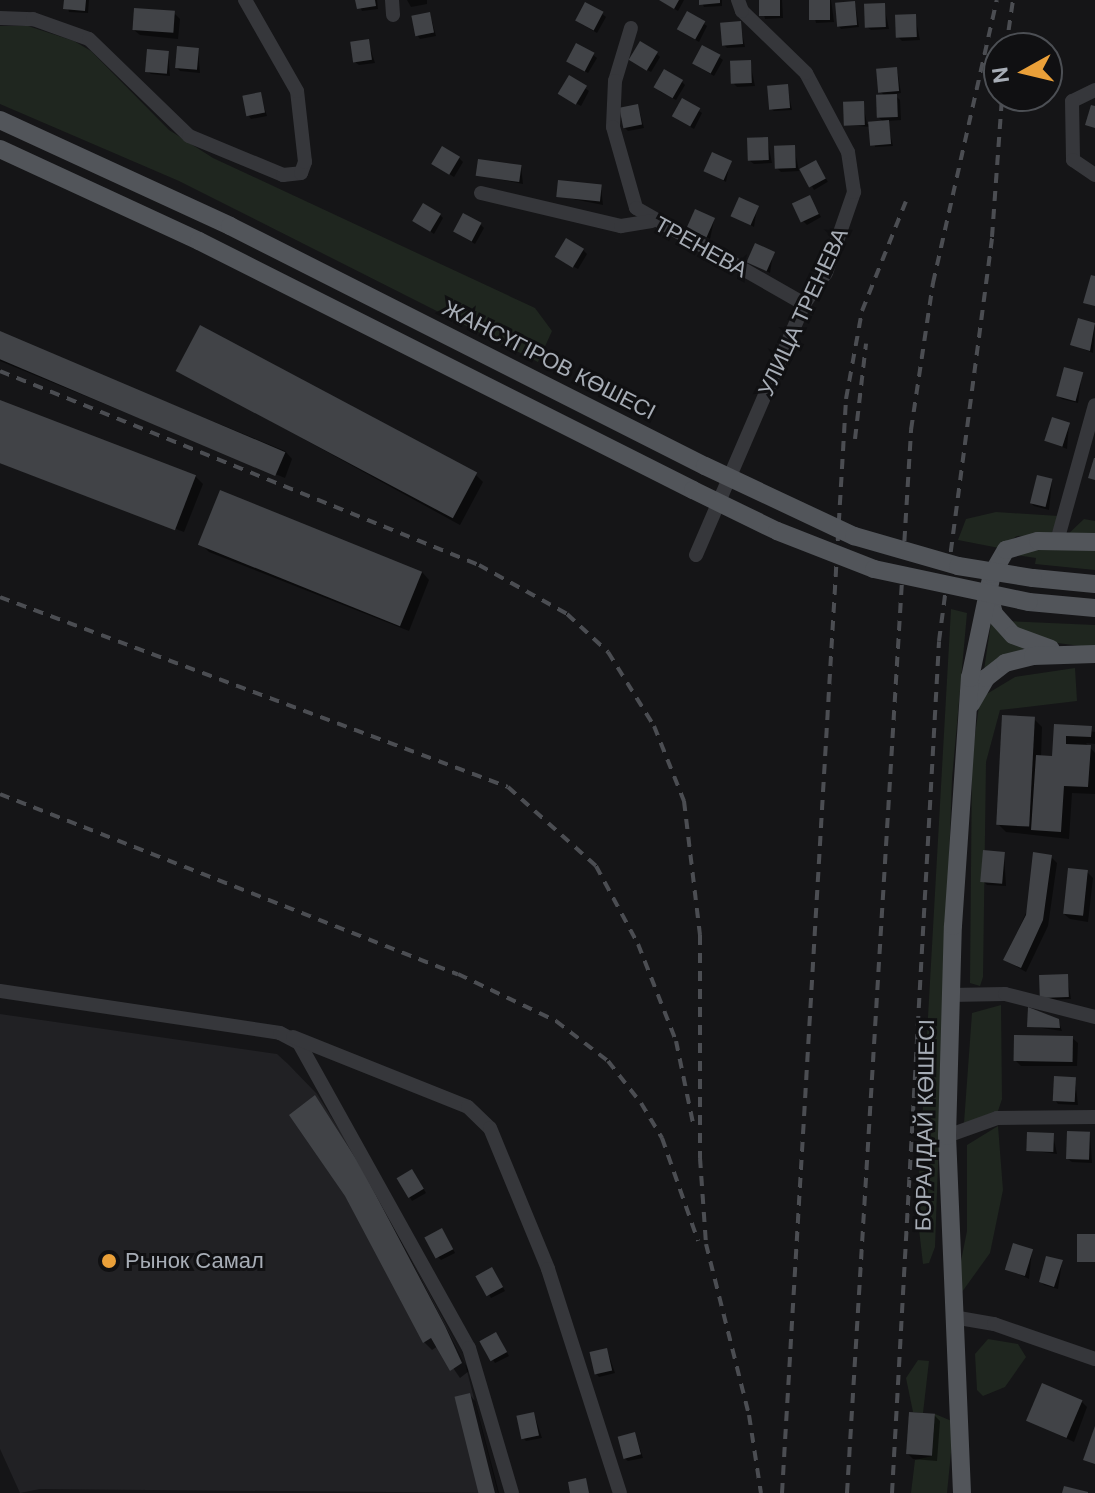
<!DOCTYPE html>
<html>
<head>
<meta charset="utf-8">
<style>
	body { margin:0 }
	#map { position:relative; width:1095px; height:1493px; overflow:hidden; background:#151517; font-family:"DM Sans",sans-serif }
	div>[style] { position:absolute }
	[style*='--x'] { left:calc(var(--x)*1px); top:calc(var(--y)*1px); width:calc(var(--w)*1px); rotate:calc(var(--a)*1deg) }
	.built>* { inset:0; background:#212124 }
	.green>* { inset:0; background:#1f261f }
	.shadow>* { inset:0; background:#0007; transform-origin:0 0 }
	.building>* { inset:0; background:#414347; transform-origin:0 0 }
	.minor>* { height:14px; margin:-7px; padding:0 7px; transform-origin:7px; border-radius:7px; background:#36373b }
	.major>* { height:18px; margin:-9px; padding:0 9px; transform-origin:9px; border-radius:9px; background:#52555a }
	.rail>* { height:4px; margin-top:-2px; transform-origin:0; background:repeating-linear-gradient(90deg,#4b4d52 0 10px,transparent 0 18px) }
	.major-bridge>* { height:18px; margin:-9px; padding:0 9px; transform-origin:9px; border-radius:9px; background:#52555a }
	.dots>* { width:22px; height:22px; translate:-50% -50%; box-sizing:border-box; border:4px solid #101012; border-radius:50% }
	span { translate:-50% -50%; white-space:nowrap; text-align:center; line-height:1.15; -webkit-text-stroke:6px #101012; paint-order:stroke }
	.street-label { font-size:22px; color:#a7adb6 }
	.poi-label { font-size:22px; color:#a7adb6 }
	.left { translate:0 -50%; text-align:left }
	.north { position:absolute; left:983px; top:32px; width:80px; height:80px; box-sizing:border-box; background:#101012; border:2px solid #4c4f54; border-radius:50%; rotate:262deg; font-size:22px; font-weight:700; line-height:32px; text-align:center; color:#a7adb6 }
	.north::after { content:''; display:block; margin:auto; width:28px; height:36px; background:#eaa039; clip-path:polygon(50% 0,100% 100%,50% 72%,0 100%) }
</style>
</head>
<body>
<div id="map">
	<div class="built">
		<i style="clip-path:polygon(0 1014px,277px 1054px,288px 1064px,317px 1094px,362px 1166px,445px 1323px,465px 1363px,498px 1493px,40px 1489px,20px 1493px,0 1449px)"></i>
	</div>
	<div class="green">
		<i style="clip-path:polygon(0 26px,28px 26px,74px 41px,91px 51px,169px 130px,213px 158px,535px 308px,552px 331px,538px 362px,179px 181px,0 104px)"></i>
		<i style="clip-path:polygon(996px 512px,1059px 516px,1051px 535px,1017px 536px,999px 548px,958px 540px,966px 519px)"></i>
		<i style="clip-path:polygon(1084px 519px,1095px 521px,1095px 538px,1066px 536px)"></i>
		<i style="clip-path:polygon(1042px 544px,1095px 550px,1095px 570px,1035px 564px,1036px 558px,1010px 554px)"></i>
		<i style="clip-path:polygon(951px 609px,967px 613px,952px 779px,935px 1247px,929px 1263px,923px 1264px,917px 1212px)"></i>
		<i style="clip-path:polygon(1007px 621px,1095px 625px,1095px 648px,1035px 640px)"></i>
		<i style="clip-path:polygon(991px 623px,1025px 648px,984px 670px)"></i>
		<i style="clip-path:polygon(1075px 668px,1077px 701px,1000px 710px,986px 762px,983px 977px,980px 986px,970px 983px,972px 757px,980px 698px,1015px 677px)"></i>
		<i style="clip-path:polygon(1001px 1005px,1002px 1099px,997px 1114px,964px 1123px,972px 1013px)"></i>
		<i style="clip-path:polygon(998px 1126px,1003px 1190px,990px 1253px,962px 1292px,958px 1276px,967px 1231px,967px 1145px)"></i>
		<i style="clip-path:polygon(988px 1339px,1018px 1344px,1026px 1357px,1005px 1387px,983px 1396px,977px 1390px,975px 1354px)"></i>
		<i style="clip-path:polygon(918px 1360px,929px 1361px,923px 1413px,913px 1412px,906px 1378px)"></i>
		<i style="clip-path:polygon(935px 1414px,954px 1422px,947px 1493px,911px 1493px,915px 1460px,932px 1456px)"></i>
	</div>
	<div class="shadow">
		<i style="clip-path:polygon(66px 0,89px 0,88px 13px,69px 12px)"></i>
		<i style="clip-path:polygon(357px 0,377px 0,378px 9px,362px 11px)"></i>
		<i style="clip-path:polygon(407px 0,427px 0,427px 4px,411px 7px)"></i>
		<i style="clip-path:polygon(660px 0,684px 0,678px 11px)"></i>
		<i style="clip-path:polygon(701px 0,722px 0,722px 6px,704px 7px)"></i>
		<i style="clip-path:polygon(761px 0,782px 0,783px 18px,765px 19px)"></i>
		<i style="clip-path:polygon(811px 0,831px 0,834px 22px,816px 23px)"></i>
		<i style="clip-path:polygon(855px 4px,859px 27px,841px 29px,838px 25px)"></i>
		<i style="clip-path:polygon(884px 5px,889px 29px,871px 30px,867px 27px)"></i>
		<i style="clip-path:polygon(174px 13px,180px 19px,178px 39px,140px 35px,134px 30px)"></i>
		<i style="clip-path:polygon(688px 13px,707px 26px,699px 42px,682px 32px)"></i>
		<i style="clip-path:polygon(430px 14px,436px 36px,420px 39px,417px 35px)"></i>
		<i style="clip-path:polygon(602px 14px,606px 17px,597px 33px,580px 23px)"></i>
		<i style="clip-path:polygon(915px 16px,920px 40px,902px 41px,898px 37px)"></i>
		<i style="clip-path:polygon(740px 23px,745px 47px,727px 48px,724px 45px)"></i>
		<i style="clip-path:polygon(368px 41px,375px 63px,359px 65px,355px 62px)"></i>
		<i style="clip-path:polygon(198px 50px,200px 73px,180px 71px,177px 68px)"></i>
		<i style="clip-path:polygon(168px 53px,170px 76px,151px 74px,147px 71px)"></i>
		<i style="clip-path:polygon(657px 54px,660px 57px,651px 72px,635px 63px)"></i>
		<i style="clip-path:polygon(593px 55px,597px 58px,588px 73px,572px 64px)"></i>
		<i style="clip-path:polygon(719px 57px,723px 60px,714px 76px,697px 66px)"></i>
		<i style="clip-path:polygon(750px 62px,755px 86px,737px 87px,734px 84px)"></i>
		<i style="clip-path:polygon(897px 69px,901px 93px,894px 94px,900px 100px,901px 120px,887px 121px,893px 146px,875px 147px,871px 127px,846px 125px,863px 103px,867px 124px,884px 122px,879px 118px,886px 97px,880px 91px)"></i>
		<i style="clip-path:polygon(570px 78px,589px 91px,581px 106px,564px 97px)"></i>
		<i style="clip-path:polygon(681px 81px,685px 85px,676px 100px,659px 91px)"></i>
		<i style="clip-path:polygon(787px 86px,792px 110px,774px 111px,770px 108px)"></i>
		<i style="clip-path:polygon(260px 94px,267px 116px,251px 119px,248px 115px)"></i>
		<i style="clip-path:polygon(683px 100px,702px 113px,694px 129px,677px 119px)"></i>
		<i style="clip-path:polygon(638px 106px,644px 128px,628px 131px,625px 128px)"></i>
		<i style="clip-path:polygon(767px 139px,772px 163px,754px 164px,750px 161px)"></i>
		<i style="clip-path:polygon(794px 147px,799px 171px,781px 172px,777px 168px)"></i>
		<i style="clip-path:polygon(459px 158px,463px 162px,454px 177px,434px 164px)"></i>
		<i style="clip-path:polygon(730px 162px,726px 182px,706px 170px)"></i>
		<i style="left:816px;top:162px;width:23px;height:16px;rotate:59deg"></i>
		<i style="clip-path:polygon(521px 166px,523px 184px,478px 175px)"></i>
		<i style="clip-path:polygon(601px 187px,603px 205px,558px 196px)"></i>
		<i style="clip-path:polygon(812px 201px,821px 217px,807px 225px,803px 221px)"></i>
		<i style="clip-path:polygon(757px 207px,754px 227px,733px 215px)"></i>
		<i style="clip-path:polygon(440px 215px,443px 218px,434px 234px,415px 221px)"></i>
		<i style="clip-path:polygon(714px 220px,710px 239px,689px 228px)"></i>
		<i style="clip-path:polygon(481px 225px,484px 228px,475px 244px,459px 234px)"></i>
		<i style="clip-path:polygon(583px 250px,587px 254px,578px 269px,561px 260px)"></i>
		<i style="clip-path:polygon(773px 253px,770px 273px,749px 262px)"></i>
		<i style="clip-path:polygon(1079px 320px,1095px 325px,1093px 353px,1073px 345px)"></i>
		<i style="clip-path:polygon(0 334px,285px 451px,292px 459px,285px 478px,0 361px)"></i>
		<i style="clip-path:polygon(178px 370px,475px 474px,483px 482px,460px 525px)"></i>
		<i style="clip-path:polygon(1082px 374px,1078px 403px,1062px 399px,1058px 396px)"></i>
		<i style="clip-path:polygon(0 403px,195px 476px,203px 484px,184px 532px,0 463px)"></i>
		<i style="clip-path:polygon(1069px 424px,1067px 449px,1047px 441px)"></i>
		<i style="clip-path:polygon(1052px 481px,1049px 510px,1034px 506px,1030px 502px)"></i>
		<i style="clip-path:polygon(201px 544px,422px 572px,429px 580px,409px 631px,209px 552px)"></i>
		<i style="clip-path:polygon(1034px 719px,1042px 727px,1041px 757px,1054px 758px,1055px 726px,1095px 732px,1095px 744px,1086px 743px,1095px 753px,1095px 794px,1072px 793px,1069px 839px,1006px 832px,998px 824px)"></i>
		<i style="clip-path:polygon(1004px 854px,1006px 886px,987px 885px,983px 881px)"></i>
		<i style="clip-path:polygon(1051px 857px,1057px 863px,1048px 926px,1026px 972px,1005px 960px)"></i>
		<i style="clip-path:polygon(1087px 872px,1093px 878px,1088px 922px,1070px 919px,1064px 914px)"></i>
		<i style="clip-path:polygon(1067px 976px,1071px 999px,1045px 1000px)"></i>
		<i style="clip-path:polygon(1058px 1020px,1062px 1031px,1029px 1026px)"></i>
		<i style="clip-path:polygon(1072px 1038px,1078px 1043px,1077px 1066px,1021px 1066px,1015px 1060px)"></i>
		<i style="clip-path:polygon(1075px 1079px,1078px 1105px,1058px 1104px,1055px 1100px)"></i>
		<i style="clip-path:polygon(315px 1098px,367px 1175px,469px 1371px,460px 1378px,438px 1346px,432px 1350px,424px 1342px,346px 1194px)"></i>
		<i style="clip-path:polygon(1090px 1134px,1092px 1163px,1072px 1162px,1068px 1159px)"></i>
		<i style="clip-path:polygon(1053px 1135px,1057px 1154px,1028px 1150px)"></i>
		<i style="clip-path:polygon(415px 1175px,426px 1193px,412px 1201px,399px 1179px)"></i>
		<i style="clip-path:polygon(445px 1234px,455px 1253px,441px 1260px,438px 1257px)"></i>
		<i style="clip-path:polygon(1032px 1250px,1029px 1279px,1008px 1269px)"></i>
		<i style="clip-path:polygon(1062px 1262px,1058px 1289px,1044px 1285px,1041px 1282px)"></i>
		<i style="clip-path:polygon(495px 1273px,505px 1291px,491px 1298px,478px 1277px)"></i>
		<i style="clip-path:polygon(499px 1338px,509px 1356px,495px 1363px,482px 1342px)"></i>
		<i style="clip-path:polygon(607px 1350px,615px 1373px,599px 1377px,596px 1373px)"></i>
		<i style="clip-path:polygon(470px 1395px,475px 1401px,499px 1493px,480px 1493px)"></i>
		<i style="clip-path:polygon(1082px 1402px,1087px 1407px,1074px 1442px,1032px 1422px)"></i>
		<i style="clip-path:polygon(534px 1414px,542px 1438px,526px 1441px,523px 1438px)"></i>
		<i style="clip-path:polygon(934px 1415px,940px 1421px,937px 1461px,913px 1459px,907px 1453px)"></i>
		<i style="clip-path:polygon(635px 1434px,643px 1458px,628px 1461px,624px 1458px)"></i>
	</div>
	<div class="building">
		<i style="clip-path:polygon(64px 0,86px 0,85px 11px,63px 9px)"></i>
		<i style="clip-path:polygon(355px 0,375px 0,376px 6px,357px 9px)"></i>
		<i style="clip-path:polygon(659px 0,679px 0,674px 9px)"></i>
		<i style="clip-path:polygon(699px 0,720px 0,720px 3px,699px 5px)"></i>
		<i style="left:759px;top:0;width:21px;height:16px"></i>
		<i style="left:809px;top:0;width:21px;height:20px"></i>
		<i style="left:855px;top:1px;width:24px;height:20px;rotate:85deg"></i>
		<i style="left:585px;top:2px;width:21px;height:21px;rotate:28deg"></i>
		<i style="left:885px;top:3px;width:24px;height:21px;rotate:88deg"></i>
		<i style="left:134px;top:8px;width:41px;height:22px;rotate:4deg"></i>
		<i style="left:687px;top:11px;width:21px;height:21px;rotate:29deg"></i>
		<i style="left:430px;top:12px;width:21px;height:19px;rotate:79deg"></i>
		<i style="left:916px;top:14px;width:23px;height:21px;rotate:88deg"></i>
		<i style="left:741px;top:21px;width:23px;height:21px;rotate:85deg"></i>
		<i style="left:369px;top:39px;width:21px;height:19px;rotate:82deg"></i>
		<i style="left:640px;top:41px;width:21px;height:22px;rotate:31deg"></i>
		<i style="left:576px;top:43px;width:21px;height:21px;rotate:28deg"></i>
		<i style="left:702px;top:45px;width:21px;height:21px;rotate:28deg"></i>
		<i style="left:177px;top:46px;width:22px;height:22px;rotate:5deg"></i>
		<i style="left:147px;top:49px;width:22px;height:23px;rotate:5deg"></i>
		<i style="left:751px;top:60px;width:23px;height:21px;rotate:88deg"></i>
		<i style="left:897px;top:67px;width:24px;height:21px;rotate:85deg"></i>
		<i style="left:664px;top:69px;width:22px;height:21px;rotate:30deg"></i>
		<i style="left:569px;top:75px;width:21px;height:22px;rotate:31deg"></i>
		<i style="left:788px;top:84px;width:24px;height:21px;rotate:85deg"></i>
		<i style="left:261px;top:92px;width:21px;height:19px;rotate:79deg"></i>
		<i style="left:897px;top:94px;width:23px;height:21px;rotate:88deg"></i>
		<i style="left:682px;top:98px;width:21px;height:21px;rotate:29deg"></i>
		<i style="left:864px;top:101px;width:24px;height:21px;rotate:88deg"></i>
		<i style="left:638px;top:104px;width:21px;height:19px;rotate:79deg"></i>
		<i style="clip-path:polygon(1091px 105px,1095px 106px,1095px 128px,1085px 125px)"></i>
		<i style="left:889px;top:120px;width:24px;height:21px;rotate:85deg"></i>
		<i style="left:768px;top:137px;width:23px;height:21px;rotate:88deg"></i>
		<i style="left:795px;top:145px;width:23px;height:21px;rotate:88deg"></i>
		<i style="left:442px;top:146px;width:21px;height:21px;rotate:31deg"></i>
		<i style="left:712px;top:152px;width:22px;height:21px;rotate:24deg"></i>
		<i style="left:478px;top:159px;width:44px;height:17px;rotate:8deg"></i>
		<i style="left:816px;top:160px;width:21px;height:19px;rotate:62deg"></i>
		<i style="left:558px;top:180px;width:44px;height:17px;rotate:6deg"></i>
		<i style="left:810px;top:195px;width:21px;height:20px;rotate:65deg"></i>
		<i style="left:739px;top:197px;width:22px;height:21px;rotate:24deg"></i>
		<i style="left:423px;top:203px;width:21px;height:21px;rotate:31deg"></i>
		<i style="left:695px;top:209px;width:22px;height:21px;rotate:24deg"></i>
		<i style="left:463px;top:213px;width:21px;height:21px;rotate:28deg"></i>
		<i style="left:566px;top:238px;width:21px;height:22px;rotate:31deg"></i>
		<i style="left:755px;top:243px;width:22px;height:21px;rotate:24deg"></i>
		<i style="clip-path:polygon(1091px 275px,1095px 276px,1095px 306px,1083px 303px)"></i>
		<i style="clip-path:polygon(1078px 318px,1095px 323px,1090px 351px,1070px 345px)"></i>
		<i style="left:200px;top:325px;width:314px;height:52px;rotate:28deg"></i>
		<i style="left:0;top:331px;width:310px;height:26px;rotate:23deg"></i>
		<i style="left:1064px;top:367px;width:20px;height:30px;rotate:15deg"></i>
		<i style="left:0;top:400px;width:210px;height:59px;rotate:21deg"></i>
		<i style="left:1052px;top:417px;width:19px;height:25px;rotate:18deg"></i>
		<i style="clip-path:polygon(1094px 458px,1095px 458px,1095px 480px,1088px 478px)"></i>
		<i style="left:1037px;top:475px;width:16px;height:29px;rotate:14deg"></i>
		<i style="left:220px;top:490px;width:218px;height:59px;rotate:22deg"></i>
		<i style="left:1002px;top:715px;width:33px;height:110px;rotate:3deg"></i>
		<i style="clip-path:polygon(1054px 724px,1092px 726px,1091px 737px,1066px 736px,1066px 744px,1091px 745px,1088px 787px,1064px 786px,1061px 832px,1031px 830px,1036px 755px,1052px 756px)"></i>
		<i style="left:983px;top:850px;width:22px;height:32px;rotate:5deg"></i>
		<i style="clip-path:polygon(1033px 852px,1052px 855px,1043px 920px,1021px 968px,1003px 960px,1026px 915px)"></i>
		<i style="left:1068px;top:868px;width:20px;height:46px;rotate:6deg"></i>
		<i style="left:1068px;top:974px;width:23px;height:29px;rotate:88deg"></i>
		<i style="clip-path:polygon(1028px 1007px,1059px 1019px,1060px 1028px,1027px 1027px)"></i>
		<i style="left:1014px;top:1035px;width:59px;height:26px;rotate:1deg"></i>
		<i style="left:1054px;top:1076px;width:22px;height:25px;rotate:3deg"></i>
		<i style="clip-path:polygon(315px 1095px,360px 1165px,445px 1326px,462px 1363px,450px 1371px,431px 1338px,423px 1343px,345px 1196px,289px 1115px)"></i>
		<i style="left:1067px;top:1131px;width:23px;height:28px;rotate:2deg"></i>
		<i style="left:1027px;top:1132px;width:27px;height:19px;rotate:2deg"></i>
		<i style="left:412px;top:1169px;width:23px;height:18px;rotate:59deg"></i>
		<i style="left:442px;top:1228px;width:24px;height:20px;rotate:62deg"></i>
		<i style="left:1077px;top:1234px;width:18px;height:28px"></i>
		<i style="left:1013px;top:1243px;width:21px;height:28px;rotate:17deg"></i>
		<i style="clip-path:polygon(1046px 1256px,1063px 1260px,1054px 1287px,1039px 1282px)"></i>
		<i style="left:492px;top:1267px;width:23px;height:19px;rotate:61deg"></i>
		<i style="left:496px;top:1332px;width:23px;height:19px;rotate:61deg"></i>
		<i style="left:607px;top:1348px;width:23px;height:18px;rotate:77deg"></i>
		<i style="left:1042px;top:1383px;width:44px;height:41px;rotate:23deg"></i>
		<i style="left:470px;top:1393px;width:103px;height:16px;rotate:76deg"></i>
		<i style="left:534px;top:1412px;width:24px;height:18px;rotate:78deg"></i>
		<i style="left:909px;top:1412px;width:26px;height:42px;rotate:4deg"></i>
		<i style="clip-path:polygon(1095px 1426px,1095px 1464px,1083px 1460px)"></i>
		<i style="left:635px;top:1432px;width:23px;height:18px;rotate:75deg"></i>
		<i style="clip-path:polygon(586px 1478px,589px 1493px,570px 1493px,568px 1482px)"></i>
		<i style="clip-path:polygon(1064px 1486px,1088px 1492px,1088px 1493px,1062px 1493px)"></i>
	</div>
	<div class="minor">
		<i style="--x:392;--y:0;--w:15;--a:86"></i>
		<i style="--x:0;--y:18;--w:33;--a:2"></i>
		<i style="--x:33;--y:19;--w:59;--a:19.7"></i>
		<i style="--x:89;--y:39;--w:139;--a:44.1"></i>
		<i style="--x:189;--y:136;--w:102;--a:22.5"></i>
		<i style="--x:283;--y:175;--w:18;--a:-6"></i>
		<i style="--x:301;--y:173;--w:12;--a:-70"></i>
		<i style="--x:305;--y:162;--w:71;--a:-96.4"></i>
		<i style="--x:297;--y:91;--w:105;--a:-119.7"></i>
		<i style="--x:631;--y:28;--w:55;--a:106.8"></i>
		<i style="--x:615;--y:81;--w:46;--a:92.5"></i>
		<i style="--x:613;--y:127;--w:84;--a:74.1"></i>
		<i style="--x:636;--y:208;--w:193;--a:29.7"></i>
		<i style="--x:1095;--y:90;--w:25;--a:154"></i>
		<i style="--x:1072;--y:101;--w:59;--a:89"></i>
		<i style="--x:1073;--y:160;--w:27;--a:34"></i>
		<i style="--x:481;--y:193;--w:144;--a:13.3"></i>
		<i style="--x:621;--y:226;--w:31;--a:-9"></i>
		<i style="--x:1057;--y:541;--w:141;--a:-74.4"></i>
		<i style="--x:696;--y:555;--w:273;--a:-66.7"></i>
		<i style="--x:804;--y:304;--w:38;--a:-55"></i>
		<i style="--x:826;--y:273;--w:86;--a:-70.9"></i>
		<i style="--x:854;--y:192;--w:40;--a:-98.5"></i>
		<i style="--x:848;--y:152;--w:89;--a:-118"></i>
		<i style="--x:806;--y:73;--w:89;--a:-135.9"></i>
		<i style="--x:742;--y:11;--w:12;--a:-110"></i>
		<i style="--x:0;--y:991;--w:283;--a:8.5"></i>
		<i style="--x:280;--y:1033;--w:21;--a:28"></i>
		<i style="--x:299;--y:1043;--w:349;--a:60.9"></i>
		<i style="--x:469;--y:1348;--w:151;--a:73.5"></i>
		<i style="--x:950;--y:995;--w:55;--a:-1"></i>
		<i style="--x:1005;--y:994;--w:93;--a:14.3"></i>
		<i style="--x:293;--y:1037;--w:188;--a:21.8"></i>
		<i style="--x:468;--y:1107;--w:30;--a:44"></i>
		<i style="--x:490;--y:1128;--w:152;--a:67.6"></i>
		<i style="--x:548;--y:1269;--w:235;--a:72.2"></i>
		<i style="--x:947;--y:1136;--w:53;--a:-19.8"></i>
		<i style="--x:997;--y:1118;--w:98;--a:-0.6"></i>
		<i style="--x:953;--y:1317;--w:42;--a:9.7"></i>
		<i style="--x:994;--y:1324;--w:107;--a:19.1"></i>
	</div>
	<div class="major">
		<i style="--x:0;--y:120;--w:253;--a:24.7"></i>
		<i style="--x:230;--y:226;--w:532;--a:26.81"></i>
		<i style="--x:0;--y:149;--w:219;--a:24.8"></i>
		<i style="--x:199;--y:241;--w:553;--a:26.75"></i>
		<i style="--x:1033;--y:578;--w:62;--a:5.5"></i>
		<i style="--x:989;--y:594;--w:21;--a:76"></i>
		<i style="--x:994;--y:614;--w:28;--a:48"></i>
		<i style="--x:1013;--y:635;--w:40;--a:20.2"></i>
		<i style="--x:1029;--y:602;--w:66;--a:5.2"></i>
		<i style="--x:971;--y:704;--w:30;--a:-60"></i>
		<i style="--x:986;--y:678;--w:24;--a:-38"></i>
		<i style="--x:1005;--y:663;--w:29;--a:-14"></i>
		<i style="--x:1033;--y:656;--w:62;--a:-1.8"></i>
		<i style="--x:962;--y:1493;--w:357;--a:-92.4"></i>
		<i style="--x:947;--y:1136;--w:210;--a:-88.4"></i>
		<i style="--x:953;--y:926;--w:249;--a:-86.1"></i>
		<i style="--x:970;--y:678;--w:106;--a:-78.1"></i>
		<i style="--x:992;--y:574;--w:28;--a:-60"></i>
		<i style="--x:1006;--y:550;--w:33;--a:-16"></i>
		<i style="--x:1038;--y:541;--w:57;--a:1"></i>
	</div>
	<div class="rail">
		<i style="--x:1006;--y:48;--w:49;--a:-81.7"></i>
		<i style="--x:0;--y:371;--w:517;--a:22.05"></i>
		<i style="--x:479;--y:565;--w:101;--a:29.1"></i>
		<i style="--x:567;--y:614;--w:56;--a:42.8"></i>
		<i style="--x:608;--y:652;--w:87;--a:58.1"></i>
		<i style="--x:654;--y:726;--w:81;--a:68.2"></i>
		<i style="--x:684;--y:801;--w:135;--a:83.2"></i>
		<i style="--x:700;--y:935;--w:223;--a:90"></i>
		<i style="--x:700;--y:1158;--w:86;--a:86"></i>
		<i style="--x:706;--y:1244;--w:176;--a:75.9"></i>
		<i style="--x:749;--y:1415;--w:79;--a:81.3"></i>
		<i style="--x:855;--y:439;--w:96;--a:-83.4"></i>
		<i style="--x:0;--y:597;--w:542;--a:20.51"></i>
		<i style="--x:508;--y:787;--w:118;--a:41.9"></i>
		<i style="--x:596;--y:866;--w:89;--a:61.7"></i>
		<i style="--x:638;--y:944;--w:104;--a:68.6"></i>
		<i style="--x:676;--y:1041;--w:84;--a:78.3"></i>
		<i style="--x:0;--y:794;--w:492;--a:21.5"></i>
		<i style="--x:458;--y:974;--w:109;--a:25.6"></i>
		<i style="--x:556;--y:1021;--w:66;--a:37.6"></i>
		<i style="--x:608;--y:1061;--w:53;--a:51.8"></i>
		<i style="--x:641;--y:1103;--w:41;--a:59"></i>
		<i style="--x:662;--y:1138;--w:109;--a:70.7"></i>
		<i style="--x:782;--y:1493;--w:1096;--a:-86.65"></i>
		<i style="--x:846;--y:399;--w:89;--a:-79.7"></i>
		<i style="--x:862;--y:311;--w:118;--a:-68.2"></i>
		<i style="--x:847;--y:1493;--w:1065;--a:-86.55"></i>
		<i style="--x:911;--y:430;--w:149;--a:-81.5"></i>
		<i style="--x:933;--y:283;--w:290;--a:-77.3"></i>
		<i style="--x:892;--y:1493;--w:853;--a:-86.84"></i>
		<i style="--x:939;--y:641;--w:407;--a:-82.5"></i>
		<i style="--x:992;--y:237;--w:141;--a:-85.9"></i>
	</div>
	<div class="major-bridge">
		<i style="--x:705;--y:466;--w:165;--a:25.2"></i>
		<i style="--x:854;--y:536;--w:108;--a:16.1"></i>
		<i style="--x:958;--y:566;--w:76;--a:9.1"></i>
		<i style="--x:693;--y:490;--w:93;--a:26"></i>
		<i style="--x:777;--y:531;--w:104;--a:21.4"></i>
		<i style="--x:874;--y:569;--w:158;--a:12"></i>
	</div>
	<div class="dots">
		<i style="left:109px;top:1261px;background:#eaa039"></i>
	</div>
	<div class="street-label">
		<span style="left:701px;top:247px;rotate:29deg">ТРЕНЕВА</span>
		<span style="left:803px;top:312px;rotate:-65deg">УЛИЦА ТРЕНЕВА</span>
		<span style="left:549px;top:360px;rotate:27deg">ЖАНСҮГІРОВ КӨШЕСІ</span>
		<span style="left:925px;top:1125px;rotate:-89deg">БОРАЛДАЙ КӨШЕСІ</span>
	</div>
	<div class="poi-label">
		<span class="left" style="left:125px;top:1261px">Рынок Самал</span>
	</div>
	<div class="north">N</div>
</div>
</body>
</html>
